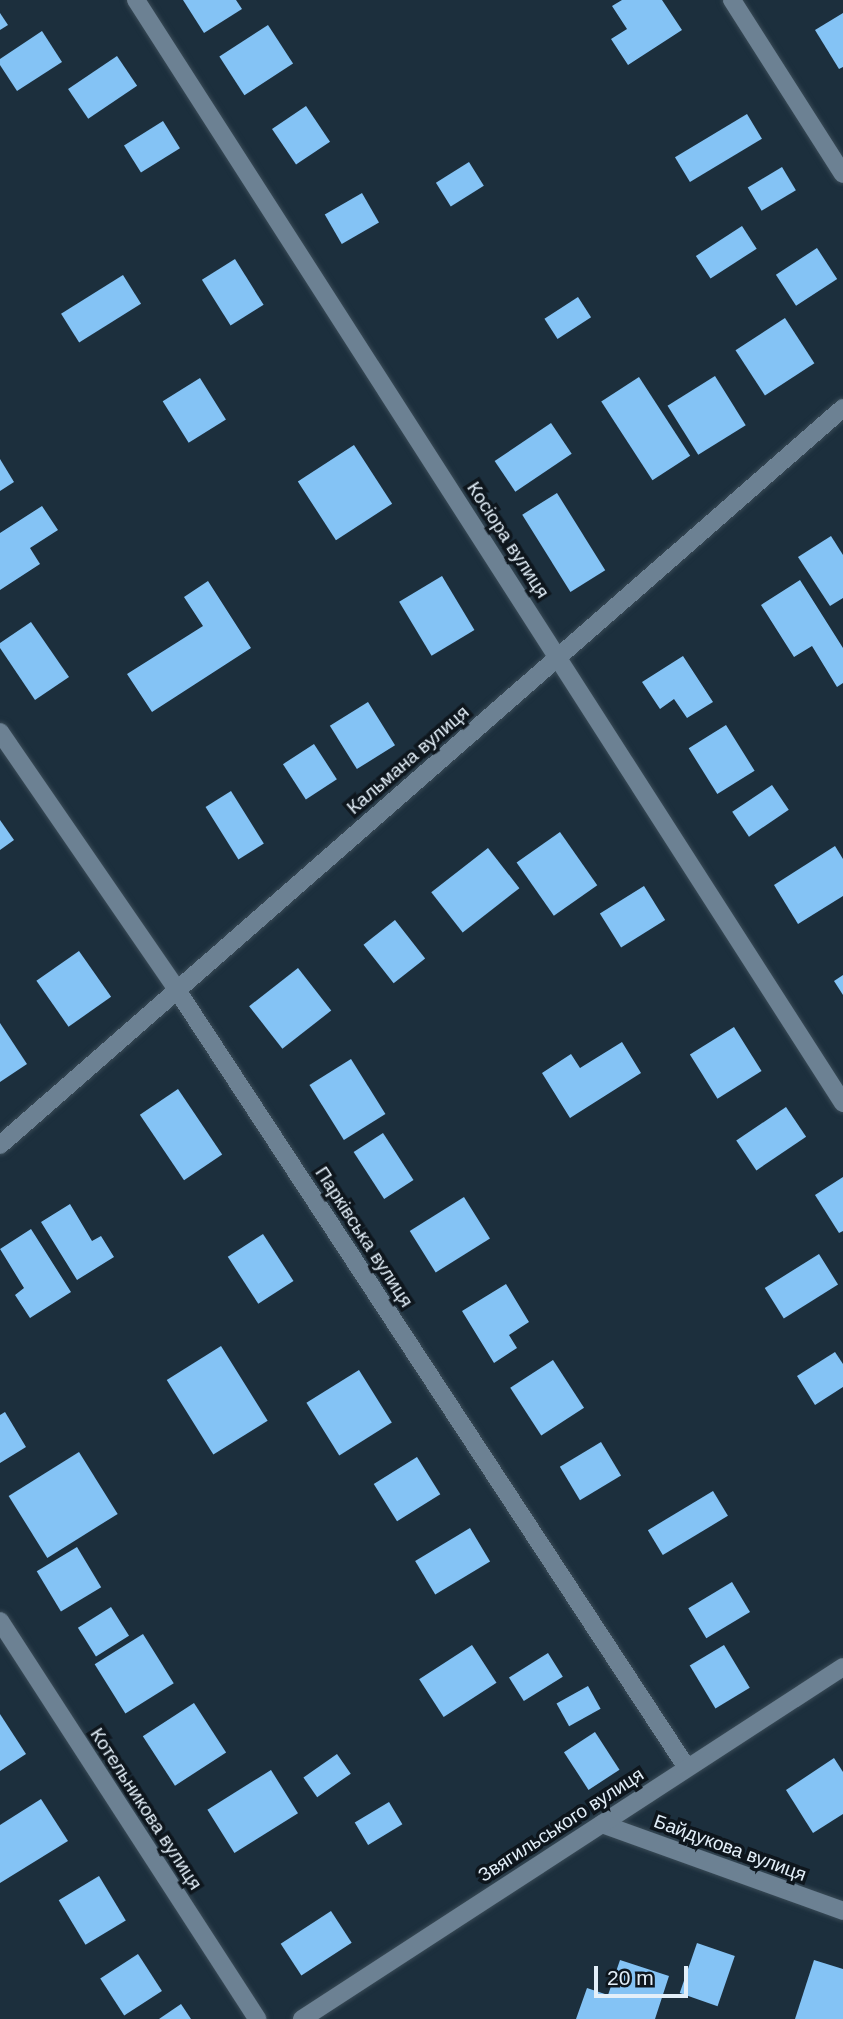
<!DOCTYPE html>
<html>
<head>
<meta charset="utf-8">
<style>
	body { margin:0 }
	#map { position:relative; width:843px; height:2019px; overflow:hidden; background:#1c2f3d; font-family:Arial,sans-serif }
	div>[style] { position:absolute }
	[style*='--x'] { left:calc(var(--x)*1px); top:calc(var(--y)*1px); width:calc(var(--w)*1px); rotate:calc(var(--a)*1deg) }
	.building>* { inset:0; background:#84c3f5; transform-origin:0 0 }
	.roads { filter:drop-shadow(0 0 2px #3a4b57) drop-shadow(0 0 2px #3a4b57) }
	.street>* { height:18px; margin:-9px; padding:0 9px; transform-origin:9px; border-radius:9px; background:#6c8193 }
	.secondary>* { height:18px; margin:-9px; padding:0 9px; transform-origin:9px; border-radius:9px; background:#6c8193 }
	span { translate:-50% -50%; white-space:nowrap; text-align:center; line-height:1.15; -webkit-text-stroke:7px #0e161d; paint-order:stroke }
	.street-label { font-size:19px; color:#e3eff9 }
	.scale { position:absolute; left:594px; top:1966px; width:94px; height:32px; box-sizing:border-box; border:4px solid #e3eff9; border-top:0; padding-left:9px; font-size:21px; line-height:24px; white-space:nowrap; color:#e3eff9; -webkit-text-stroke:5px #0e161d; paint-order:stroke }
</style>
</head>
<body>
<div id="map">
	<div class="building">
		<i style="clip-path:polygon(183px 0,236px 0,242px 9px,204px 33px)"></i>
		<i style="clip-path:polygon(622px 0,662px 0,682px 30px,628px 65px,611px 39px,627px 29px,612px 6px)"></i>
		<i style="clip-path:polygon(0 13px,8px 25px,0 30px)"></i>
		<i style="clip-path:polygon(843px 13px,843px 67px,839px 69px,815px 30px)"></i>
		<i style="left:268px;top:25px;width:46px;height:58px;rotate:57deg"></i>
		<i style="clip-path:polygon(42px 31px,62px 62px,17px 91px,0 65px,0 59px)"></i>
		<i style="left:117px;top:56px;width:36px;height:59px;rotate:56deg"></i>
		<i style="left:306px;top:106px;width:43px;height:41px;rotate:56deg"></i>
		<i style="left:747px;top:114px;width:29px;height:84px;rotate:59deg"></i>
		<i style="left:163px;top:121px;width:32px;height:46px;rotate:58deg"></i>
		<i style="left:469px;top:162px;width:28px;height:39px;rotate:58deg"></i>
		<i style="left:782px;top:167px;width:27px;height:40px;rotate:59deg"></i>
		<i style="left:362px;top:193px;width:34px;height:43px;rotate:60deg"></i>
		<i style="left:742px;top:226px;width:27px;height:55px;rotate:57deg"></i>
		<i style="left:817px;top:248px;width:37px;height:49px;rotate:57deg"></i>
		<i style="left:235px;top:259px;width:54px;height:39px;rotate:58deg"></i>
		<i style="left:123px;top:275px;width:34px;height:73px;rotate:58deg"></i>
		<i style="left:578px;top:297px;width:24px;height:40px;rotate:57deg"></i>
		<i style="left:785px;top:318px;width:54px;height:59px;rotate:57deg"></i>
		<i style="left:715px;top:376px;width:58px;height:56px;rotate:58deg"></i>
		<i style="left:639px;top:377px;width:94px;height:45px;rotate:57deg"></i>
		<i style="left:200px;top:378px;width:49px;height:44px;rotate:58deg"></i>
		<i style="left:551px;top:423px;width:37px;height:68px;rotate:56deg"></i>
		<i style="left:354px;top:445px;width:70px;height:67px;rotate:57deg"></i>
		<i style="clip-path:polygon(0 459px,14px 482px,0 491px)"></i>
		<i style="left:557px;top:493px;width:91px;height:41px;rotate:58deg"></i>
		<i style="clip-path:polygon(42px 506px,58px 530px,30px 548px,40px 564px,0 590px,0 533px)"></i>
		<i style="clip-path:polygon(831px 536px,843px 555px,843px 598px,830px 606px,798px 557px)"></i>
		<i style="left:442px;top:576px;width:63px;height:50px;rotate:59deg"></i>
		<i style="clip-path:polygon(800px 580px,843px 648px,843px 683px,837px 687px,812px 646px,794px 657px,761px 605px)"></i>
		<i style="clip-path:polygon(208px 581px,251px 648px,152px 712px,127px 674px,203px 626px,184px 597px)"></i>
		<i style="clip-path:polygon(31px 622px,69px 677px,35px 700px,0 648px,0 643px)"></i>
		<i style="clip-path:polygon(683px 656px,713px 702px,687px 718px,674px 699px,660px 709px,642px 682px)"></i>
		<i style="left:368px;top:702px;width:51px;height:45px;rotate:58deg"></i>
		<i style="left:726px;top:725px;width:54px;height:44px;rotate:58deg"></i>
		<i style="left:314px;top:744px;width:42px;height:37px;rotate:57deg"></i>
		<i style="left:772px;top:785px;width:30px;height:48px;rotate:56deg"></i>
		<i style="left:231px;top:791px;width:62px;height:30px;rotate:58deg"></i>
		<i style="clip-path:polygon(0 820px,14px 840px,0 850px)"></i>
		<i style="left:560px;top:832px;width:65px;height:53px;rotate:55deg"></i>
		<i style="clip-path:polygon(835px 846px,843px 859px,843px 896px,798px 924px,774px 885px)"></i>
		<i style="left:488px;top:848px;width:51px;height:72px;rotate:52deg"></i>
		<i style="left:644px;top:886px;width:40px;height:52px;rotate:58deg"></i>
		<i style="left:395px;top:920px;width:49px;height:40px;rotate:52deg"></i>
		<i style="left:79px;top:951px;width:56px;height:52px;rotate:55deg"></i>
		<i style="left:298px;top:968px;width:54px;height:62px;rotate:52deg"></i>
		<i style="clip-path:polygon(843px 975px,843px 995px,834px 981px)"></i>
		<i style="clip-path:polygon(0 1023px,27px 1064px,0 1082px)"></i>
		<i style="left:734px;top:1027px;width:52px;height:52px;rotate:58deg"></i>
		<i style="clip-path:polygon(622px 1042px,641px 1073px,570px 1118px,542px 1073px,571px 1054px,580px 1068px)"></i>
		<i style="left:351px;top:1059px;width:65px;height:49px;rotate:58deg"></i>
		<i style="left:178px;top:1089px;width:79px;height:46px;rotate:56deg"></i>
		<i style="left:786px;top:1107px;width:36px;height:60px;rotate:56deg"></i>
		<i style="left:383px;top:1133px;width:56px;height:35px;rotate:57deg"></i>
		<i style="clip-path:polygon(843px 1177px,843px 1231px,839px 1233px,815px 1195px)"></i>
		<i style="left:464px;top:1197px;width:49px;height:64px;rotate:58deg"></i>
		<i style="clip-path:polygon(70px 1204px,92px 1241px,101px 1236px,114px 1257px,77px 1280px,41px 1222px)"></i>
		<i style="clip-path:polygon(31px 1229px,71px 1292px,30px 1318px,15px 1295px,24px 1288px,0 1249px)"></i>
		<i style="left:263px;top:1234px;width:56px;height:42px;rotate:57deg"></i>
		<i style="left:819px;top:1254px;width:36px;height:64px;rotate:58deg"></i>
		<i style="clip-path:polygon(506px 1284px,529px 1322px,509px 1335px,517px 1348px,494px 1363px,462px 1311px)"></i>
		<i style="left:221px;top:1346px;width:88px;height:64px;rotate:58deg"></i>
		<i style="clip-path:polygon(835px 1352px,843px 1364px,843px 1387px,815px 1405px,797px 1376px)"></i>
		<i style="left:553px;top:1360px;width:57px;height:51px;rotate:57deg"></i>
		<i style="left:359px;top:1370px;width:62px;height:62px;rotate:58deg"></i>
		<i style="clip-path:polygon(5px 1412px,26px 1447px,0 1463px,0 1415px)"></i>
		<i style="left:601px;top:1442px;width:39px;height:48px;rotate:59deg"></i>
		<i style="left:79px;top:1452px;width:73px;height:83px;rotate:58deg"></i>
		<i style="left:417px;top:1457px;width:44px;height:51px;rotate:58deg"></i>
		<i style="left:713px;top:1491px;width:29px;height:76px;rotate:59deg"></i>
		<i style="left:470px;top:1528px;width:39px;height:64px;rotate:59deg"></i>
		<i style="left:77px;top:1547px;width:47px;height:47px;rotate:59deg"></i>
		<i style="left:732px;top:1582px;width:35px;height:51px;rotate:59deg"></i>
		<i style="left:111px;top:1607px;width:34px;height:39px;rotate:58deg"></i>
		<i style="left:143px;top:1634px;width:58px;height:57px;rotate:58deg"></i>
		<i style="left:472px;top:1645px;width:45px;height:63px;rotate:57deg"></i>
		<i style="left:724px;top:1645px;width:50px;height:40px;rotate:59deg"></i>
		<i style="left:548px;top:1653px;width:28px;height:46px;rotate:58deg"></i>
		<i style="left:588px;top:1686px;width:26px;height:36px;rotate:61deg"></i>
		<i style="left:194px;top:1703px;width:59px;height:61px;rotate:57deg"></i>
		<i style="clip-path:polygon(0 1714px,26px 1754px,0 1771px)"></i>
		<i style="left:595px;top:1732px;width:45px;height:37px;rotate:57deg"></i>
		<i style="left:337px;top:1754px;width:24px;height:41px;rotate:55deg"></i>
		<i style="clip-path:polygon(834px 1758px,843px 1772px,843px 1814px,813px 1833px,786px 1790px)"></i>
		<i style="left:271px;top:1770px;width:51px;height:75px;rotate:58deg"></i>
		<i style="clip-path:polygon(41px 1799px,68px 1841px,0 1883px,0 1825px)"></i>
		<i style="left:389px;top:1802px;width:26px;height:40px;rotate:59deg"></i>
		<i style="left:99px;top:1876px;width:52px;height:47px;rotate:59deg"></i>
		<i style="left:331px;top:1911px;width:38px;height:60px;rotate:57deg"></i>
		<i style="left:697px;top:1943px;width:40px;height:53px;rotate:19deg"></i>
		<i style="left:138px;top:1954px;width:44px;height:45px;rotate:57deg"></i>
		<i style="clip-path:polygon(620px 1960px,669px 1976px,655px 2019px,576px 2019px,587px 1988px,608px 1995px)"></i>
		<i style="clip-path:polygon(814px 1960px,843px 1969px,843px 2019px,795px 2019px)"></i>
		<i style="clip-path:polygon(181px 2004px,191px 2019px,159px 2019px)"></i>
	</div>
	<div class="roads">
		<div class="street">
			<i style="--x:136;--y:0;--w:1310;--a:57.34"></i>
			<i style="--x:732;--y:0;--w:206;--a:57.5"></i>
			<i style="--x:0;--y:732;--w:313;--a:55.5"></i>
			<i style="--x:177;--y:990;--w:930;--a:56.75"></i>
			<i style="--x:0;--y:1145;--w:1120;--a:-41.16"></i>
			<i style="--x:0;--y:1621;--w:474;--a:57.1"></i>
			<i style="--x:602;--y:1824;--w:256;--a:19.8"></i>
		</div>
		<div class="secondary">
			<i style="--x:302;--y:2019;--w:645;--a:-33.05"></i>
		</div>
	</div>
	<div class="street-label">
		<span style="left:508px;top:540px;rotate:57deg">Косіора вулиця</span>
		<span style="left:408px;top:760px;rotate:-41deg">Кальмана вулиця</span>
		<span style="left:364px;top:1237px;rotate:57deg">Парківська вулиця</span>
		<span style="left:146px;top:1809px;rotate:57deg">Котельникова вулиця</span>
		<span style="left:561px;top:1825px;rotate:-33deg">Звягильського вулиця</span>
		<span style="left:730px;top:1848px;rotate:20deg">Байдукова вулиця</span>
	</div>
	<div class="scale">20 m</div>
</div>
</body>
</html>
